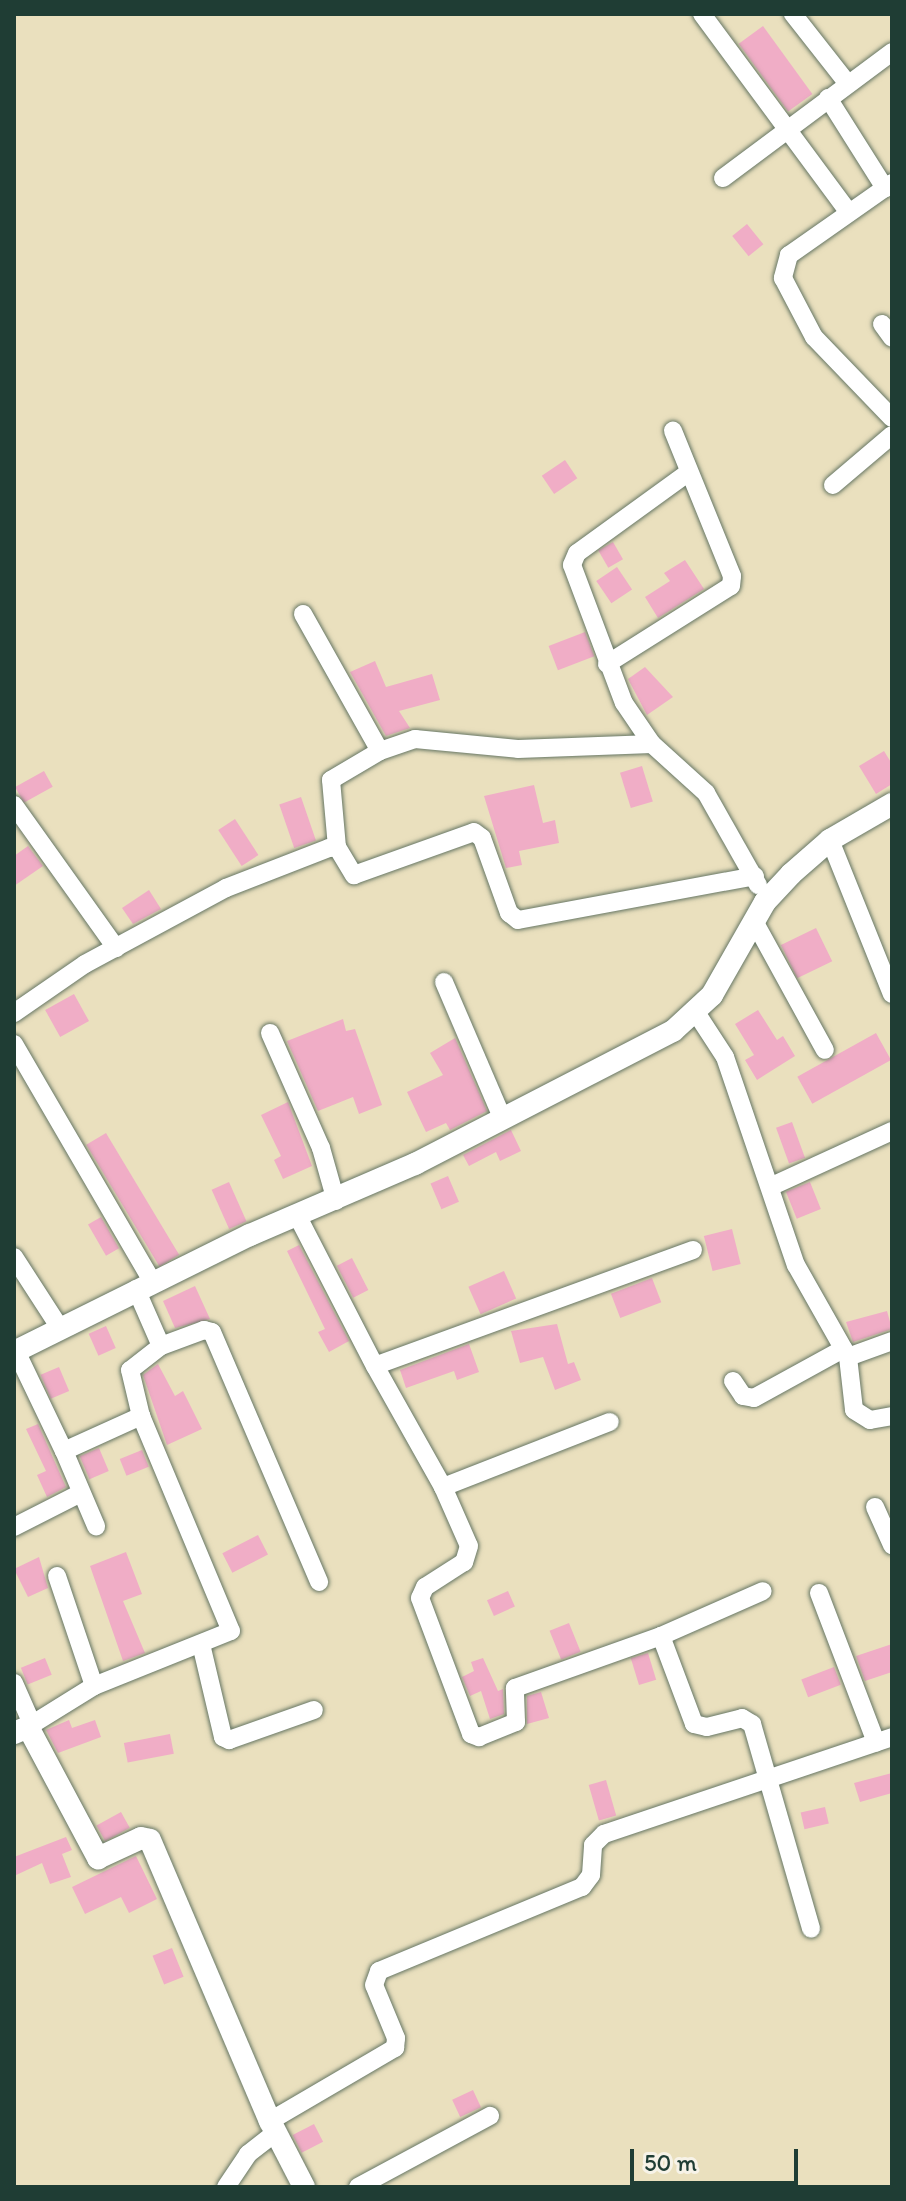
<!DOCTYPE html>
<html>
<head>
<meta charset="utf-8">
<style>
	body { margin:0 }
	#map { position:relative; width:906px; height:2201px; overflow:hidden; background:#eae0be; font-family:Itim,sans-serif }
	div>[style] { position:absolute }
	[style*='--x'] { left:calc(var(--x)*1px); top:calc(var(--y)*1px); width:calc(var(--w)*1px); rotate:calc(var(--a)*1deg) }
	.building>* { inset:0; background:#f0adc6; transform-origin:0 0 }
	.roads { filter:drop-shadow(0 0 2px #667664) drop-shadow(0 0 2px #667664) }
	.minor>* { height:18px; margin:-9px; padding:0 9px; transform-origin:9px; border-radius:9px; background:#fff }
	.tertiary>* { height:22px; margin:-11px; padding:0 11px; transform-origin:11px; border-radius:11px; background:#fff }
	span { translate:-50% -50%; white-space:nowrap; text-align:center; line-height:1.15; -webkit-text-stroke:6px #f7f3e8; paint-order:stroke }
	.frame { position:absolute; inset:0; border:16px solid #1f3d34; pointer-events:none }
	.scale { position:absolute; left:630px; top:2149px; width:168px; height:36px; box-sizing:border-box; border:4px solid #1f3d34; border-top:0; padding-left:10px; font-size:24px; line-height:28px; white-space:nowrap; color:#1f3d34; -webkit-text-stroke:6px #f7f3e8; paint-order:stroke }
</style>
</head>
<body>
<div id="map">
	<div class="building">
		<i style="left:763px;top:26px;width:84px;height:30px;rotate:54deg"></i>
		<i style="left:747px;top:224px;width:26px;height:19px;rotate:51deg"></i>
		<i style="left:565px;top:460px;width:22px;height:28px;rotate:56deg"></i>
		<i style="left:613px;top:542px;width:20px;height:17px;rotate:60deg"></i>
		<i style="clip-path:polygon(685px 560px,704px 589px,658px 618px,645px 597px,670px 581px,664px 573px)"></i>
		<i style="left:617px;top:567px;width:27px;height:25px;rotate:56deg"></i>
		<i style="left:585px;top:632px;width:26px;height:39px;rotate:69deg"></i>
		<i style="clip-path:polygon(375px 661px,386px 687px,432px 674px,440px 700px,399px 711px,410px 728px,386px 736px,350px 672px)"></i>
		<i style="clip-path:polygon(645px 667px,673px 697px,647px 715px,628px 679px)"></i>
		<i style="clip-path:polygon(884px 751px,892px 764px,892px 784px,876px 794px,859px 766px)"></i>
		<i style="left:642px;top:766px;width:37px;height:23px;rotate:73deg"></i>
		<i style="left:44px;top:771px;width:18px;height:33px;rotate:61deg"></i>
		<i style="clip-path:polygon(534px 785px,543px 823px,555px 820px,559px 843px,519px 851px,522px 865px,506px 868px,484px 796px)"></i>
		<i style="left:301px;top:797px;width:46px;height:23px;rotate:71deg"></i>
		<i style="left:235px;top:819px;width:43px;height:20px;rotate:57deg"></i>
		<i style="clip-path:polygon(28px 846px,43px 866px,14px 886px,14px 856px)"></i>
		<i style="clip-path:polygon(149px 890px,161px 909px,133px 924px,122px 908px)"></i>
		<i style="left:816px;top:928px;width:37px;height:39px;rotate:64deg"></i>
		<i style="left:74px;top:994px;width:31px;height:33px;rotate:61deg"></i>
		<i style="clip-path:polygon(758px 1010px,777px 1040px,783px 1036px,795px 1056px,757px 1080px,745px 1060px,754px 1055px,735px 1024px)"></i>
		<i style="clip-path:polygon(343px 1019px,346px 1031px,355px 1029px,382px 1105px,359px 1114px,353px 1097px,318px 1111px,287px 1041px)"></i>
		<i style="left:876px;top:1033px;width:31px;height:90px;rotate:61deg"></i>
		<i style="clip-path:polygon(455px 1038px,487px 1111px,450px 1130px,446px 1123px,426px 1132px,407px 1092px,443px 1075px,430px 1053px)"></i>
		<i style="clip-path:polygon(288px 1102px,312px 1166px,283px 1179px,274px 1160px,281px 1156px,261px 1115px)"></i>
		<i style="left:792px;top:1122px;width:38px;height:17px;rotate:70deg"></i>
		<i style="clip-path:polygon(511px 1130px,521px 1151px,500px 1161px,496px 1152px,469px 1166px,463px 1155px)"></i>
		<i style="left:106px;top:1133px;width:142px;height:23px;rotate:59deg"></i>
		<i style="left:448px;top:1176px;width:28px;height:19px;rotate:67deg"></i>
		<i style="left:229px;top:1182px;width:43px;height:19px;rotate:66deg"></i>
		<i style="left:810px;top:1182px;width:29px;height:26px;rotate:68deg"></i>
		<i style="left:101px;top:1217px;width:36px;height:15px;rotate:60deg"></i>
		<i style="left:732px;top:1229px;width:36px;height:29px;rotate:76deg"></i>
		<i style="clip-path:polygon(299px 1245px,349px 1341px,329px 1352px,318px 1332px,325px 1329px,287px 1251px)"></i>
		<i style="left:352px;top:1258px;width:36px;height:17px;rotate:63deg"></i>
		<i style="left:504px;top:1271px;width:30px;height:39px;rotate:66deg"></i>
		<i style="left:652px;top:1278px;width:26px;height:44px;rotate:69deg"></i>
		<i style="clip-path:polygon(195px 1286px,210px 1319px,175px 1328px,163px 1301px)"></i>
		<i style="clip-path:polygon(887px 1311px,892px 1329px,853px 1342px,846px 1322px)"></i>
		<i style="clip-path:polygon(557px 1324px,568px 1364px,574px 1362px,581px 1380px,555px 1390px,543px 1357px,520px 1363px,511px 1331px)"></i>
		<i style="left:106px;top:1326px;width:24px;height:19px;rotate:66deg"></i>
		<i style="clip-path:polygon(469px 1344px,479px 1372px,457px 1380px,454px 1371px,406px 1388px,400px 1370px)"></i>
		<i style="clip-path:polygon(158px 1364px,175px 1396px,183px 1391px,202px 1429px,167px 1445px,143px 1375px)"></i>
		<i style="left:59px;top:1367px;width:26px;height:20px;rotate:67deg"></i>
		<i style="clip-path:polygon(38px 1424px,66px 1487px,47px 1497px,37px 1475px,46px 1471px,26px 1429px)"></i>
		<i style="left:99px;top:1448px;width:25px;height:21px;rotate:67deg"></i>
		<i style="left:142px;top:1450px;width:18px;height:24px;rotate:68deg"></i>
		<i style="left:258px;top:1535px;width:22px;height:40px;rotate:63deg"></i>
		<i style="clip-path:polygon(126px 1552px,142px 1594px,123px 1601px,145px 1653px,123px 1661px,90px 1566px)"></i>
		<i style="clip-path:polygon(39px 1557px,48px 1588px,28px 1597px,14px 1569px)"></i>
		<i style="left:508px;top:1591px;width:17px;height:23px;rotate:66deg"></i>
		<i style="left:569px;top:1623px;width:31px;height:21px;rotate:68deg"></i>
		<i style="clip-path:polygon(892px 1644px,892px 1672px,865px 1681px,856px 1656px)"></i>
		<i style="left:648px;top:1653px;width:28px;height:18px;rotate:73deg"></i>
		<i style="left:45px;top:1658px;width:18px;height:26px;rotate:68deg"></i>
		<i style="clip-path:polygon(483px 1658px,498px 1691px,503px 1689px,504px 1714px,490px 1719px,481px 1691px,470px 1696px,462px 1677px,474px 1671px,471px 1662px)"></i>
		<i style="left:834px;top:1667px;width:19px;height:35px;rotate:69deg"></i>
		<i style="clip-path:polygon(541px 1692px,549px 1718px,527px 1724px,527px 1696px)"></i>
		<i style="clip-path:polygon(69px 1720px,72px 1728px,95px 1720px,101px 1737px,58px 1753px,46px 1730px)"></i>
		<i style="left:170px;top:1734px;width:20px;height:47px;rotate:79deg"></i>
		<i style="clip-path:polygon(892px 1773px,892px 1793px,860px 1802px,854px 1783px)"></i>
		<i style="left:606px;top:1780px;width:37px;height:18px;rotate:74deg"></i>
		<i style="left:825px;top:1807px;width:17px;height:25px;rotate:77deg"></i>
		<i style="left:121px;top:1812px;width:18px;height:28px;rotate:61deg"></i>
		<i style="clip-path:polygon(66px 1837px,72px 1850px,62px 1854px,71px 1877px,50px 1884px,42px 1863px,14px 1876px,14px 1857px)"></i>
		<i style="clip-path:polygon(136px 1856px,157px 1899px,129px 1913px,121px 1897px,85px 1914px,72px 1887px)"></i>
		<i style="left:172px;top:1948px;width:31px;height:21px;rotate:68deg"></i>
		<i style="left:473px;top:2090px;width:19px;height:23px;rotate:65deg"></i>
		<i style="left:314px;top:2124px;width:20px;height:24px;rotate:63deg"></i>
	</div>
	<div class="roads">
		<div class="minor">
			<i style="--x:702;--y:14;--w:247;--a:53.5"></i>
			<i style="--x:793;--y:14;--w:89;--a:51.8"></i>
			<i style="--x:828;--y:98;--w:107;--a:57.7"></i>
			<i style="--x:723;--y:178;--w:211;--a:-36.7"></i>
			<i style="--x:892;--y:183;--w:126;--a:145"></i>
			<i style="--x:789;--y:255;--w:24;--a:105"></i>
			<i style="--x:783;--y:278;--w:67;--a:62.3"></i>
			<i style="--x:814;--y:337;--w:112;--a:46.1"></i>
			<i style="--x:882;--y:324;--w:17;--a:54"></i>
			<i style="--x:689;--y:472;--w:138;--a:144.1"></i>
			<i style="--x:577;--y:553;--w:13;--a:113"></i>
			<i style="--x:572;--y:565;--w:147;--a:69.4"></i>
			<i style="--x:624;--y:703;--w:50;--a:55.7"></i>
			<i style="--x:652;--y:744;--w:73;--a:42.2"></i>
			<i style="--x:706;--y:793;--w:106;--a:60.5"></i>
			<i style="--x:833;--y:485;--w:77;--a:-40.3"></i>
			<i style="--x:303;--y:614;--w:157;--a:60.7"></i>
			<i style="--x:380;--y:751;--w:57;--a:149.4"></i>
			<i style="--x:331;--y:780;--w:67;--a:84.9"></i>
			<i style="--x:607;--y:664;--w:146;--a:-32.2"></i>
			<i style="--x:731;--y:586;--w:10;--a:-84"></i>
			<i style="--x:732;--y:576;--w:157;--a:-112.1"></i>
			<i style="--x:380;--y:751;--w:37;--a:-19"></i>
			<i style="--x:415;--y:739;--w:103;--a:5.5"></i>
			<i style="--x:518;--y:749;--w:134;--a:-2.1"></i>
			<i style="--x:14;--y:805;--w:176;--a:54.5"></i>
			<i style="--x:830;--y:840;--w:166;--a:68.1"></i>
			<i style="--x:754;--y:921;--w:147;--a:61.2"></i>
			<i style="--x:444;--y:982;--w:147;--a:66.8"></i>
			<i style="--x:14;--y:1013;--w:86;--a:-34.6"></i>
			<i style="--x:85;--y:964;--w:160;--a:-28.3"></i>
			<i style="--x:226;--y:888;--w:110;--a:-21.2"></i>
			<i style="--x:329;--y:848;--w:8;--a:-7"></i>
			<i style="--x:337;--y:847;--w:33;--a:59"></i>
			<i style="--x:354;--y:875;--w:127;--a:-19.7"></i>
			<i style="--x:474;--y:832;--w:10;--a:37"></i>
			<i style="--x:482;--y:838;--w:80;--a:70.2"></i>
			<i style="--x:509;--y:913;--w:11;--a:38"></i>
			<i style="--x:518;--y:920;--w:241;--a:-10.5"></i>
			<i style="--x:697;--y:1014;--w:51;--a:56.9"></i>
			<i style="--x:725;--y:1057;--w:220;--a:71.2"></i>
			<i style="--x:796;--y:1265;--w:106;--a:60.5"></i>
			<i style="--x:848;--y:1357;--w:53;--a:83.5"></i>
			<i style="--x:854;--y:1410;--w:19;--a:32"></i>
			<i style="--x:870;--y:1420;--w:22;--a:-10"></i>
			<i style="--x:270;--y:1033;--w:126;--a:66.1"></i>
			<i style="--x:321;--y:1148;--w:55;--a:74.2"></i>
			<i style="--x:14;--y:1044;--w:274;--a:59.8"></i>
			<i style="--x:772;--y:1186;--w:132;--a:-24.6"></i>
			<i style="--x:298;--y:1217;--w:168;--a:62.7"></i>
			<i style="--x:693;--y:1250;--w:338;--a:160"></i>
			<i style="--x:375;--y:1366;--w:139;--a:60.7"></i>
			<i style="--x:443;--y:1487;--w:64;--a:66.2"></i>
			<i style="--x:469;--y:1546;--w:17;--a:107"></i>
			<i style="--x:464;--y:1562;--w:46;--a:147.3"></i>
			<i style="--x:425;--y:1587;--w:12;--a:114"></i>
			<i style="--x:420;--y:1598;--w:145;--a:69.4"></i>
			<i style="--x:471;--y:1734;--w:9;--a:21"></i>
			<i style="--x:479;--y:1737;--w:40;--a:-22"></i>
			<i style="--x:516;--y:1722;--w:34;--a:-92"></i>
			<i style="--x:515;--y:1688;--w:155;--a:-19.6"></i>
			<i style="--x:661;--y:1636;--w:94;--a:69.4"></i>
			<i style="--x:694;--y:1724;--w:13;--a:13"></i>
			<i style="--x:707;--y:1727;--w:36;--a:-14"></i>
			<i style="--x:742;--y:1718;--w:12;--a:31"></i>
			<i style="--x:752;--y:1724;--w:213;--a:73.9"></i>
			<i style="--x:14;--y:1257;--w:85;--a:57.1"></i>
			<i style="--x:136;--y:1289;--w:62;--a:66.3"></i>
			<i style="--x:161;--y:1346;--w:39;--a:142"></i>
			<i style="--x:130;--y:1370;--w:47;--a:76.6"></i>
			<i style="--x:161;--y:1346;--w:46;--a:-20.4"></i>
			<i style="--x:204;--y:1330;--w:8;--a:14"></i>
			<i style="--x:212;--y:1332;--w:272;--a:66.8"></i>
			<i style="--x:16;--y:1351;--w:111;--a:64.4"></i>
			<i style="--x:64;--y:1451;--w:85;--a:-24.4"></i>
			<i style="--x:141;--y:1416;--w:233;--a:67.3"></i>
			<i style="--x:231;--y:1631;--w:148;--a:158.1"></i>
			<i style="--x:94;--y:1686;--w:78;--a:148.2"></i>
			<i style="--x:848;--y:1357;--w:47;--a:-20"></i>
			<i style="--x:733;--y:1381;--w:18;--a:56"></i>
			<i style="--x:743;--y:1396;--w:11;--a:10"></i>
			<i style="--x:754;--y:1398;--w:102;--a:-28.8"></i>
			<i style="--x:64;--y:1451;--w:82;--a:66.9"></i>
			<i style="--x:443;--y:1487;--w:179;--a:-21.3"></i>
			<i style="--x:875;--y:1507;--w:42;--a:65.9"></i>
			<i style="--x:14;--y:1527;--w:75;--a:-26.9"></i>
			<i style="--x:57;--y:1576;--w:116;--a:71.4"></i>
			<i style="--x:819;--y:1593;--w:160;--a:69.1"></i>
			<i style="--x:661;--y:1636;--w:111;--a:-23.8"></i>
			<i style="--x:201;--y:1644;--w:96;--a:76.7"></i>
			<i style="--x:223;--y:1737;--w:7;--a:27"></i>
			<i style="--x:229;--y:1740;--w:90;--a:-19.4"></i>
			<i style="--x:14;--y:1683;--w:45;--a:66.3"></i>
			<i style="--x:270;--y:2121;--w:145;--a:-30.3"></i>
			<i style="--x:395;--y:2048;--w:10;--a:-84"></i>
			<i style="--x:396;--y:2038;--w:57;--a:-112.5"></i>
			<i style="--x:374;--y:1985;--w:15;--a:-70"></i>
			<i style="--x:379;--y:1971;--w:220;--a:-22.5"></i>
			<i style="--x:582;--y:1887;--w:15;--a:-53"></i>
			<i style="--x:591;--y:1875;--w:30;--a:-86"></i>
			<i style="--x:593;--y:1845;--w:16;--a:-45"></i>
			<i style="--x:604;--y:1834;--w:304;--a:-18.6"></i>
			<i style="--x:226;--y:2187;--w:40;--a:-56"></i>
			<i style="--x:248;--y:2154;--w:34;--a:-38"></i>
			<i style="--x:358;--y:2187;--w:150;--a:-28.3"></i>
		</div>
		<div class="tertiary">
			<i style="--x:14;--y:1352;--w:263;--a:-26.4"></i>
			<i style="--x:250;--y:1235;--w:180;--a:-23.3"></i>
			<i style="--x:415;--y:1164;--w:290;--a:-27.3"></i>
			<i style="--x:673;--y:1031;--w:53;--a:-42.7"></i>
			<i style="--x:712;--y:995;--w:107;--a:-60.3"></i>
			<i style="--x:765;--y:902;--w:38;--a:-47"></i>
			<i style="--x:791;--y:874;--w:52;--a:-41.1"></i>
			<i style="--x:830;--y:840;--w:72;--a:-30.1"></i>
			<i style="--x:14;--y:1733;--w:15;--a:-23"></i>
			<i style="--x:28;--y:1727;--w:149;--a:61.9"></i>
			<i style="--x:98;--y:1858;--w:47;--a:-24.9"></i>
			<i style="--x:141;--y:1838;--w:9;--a:13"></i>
			<i style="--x:150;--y:1840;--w:306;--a:66.9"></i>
			<i style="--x:270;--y:2121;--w:74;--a:62.7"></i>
		</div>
	</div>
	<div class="frame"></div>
	<div class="scale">50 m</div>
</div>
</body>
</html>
